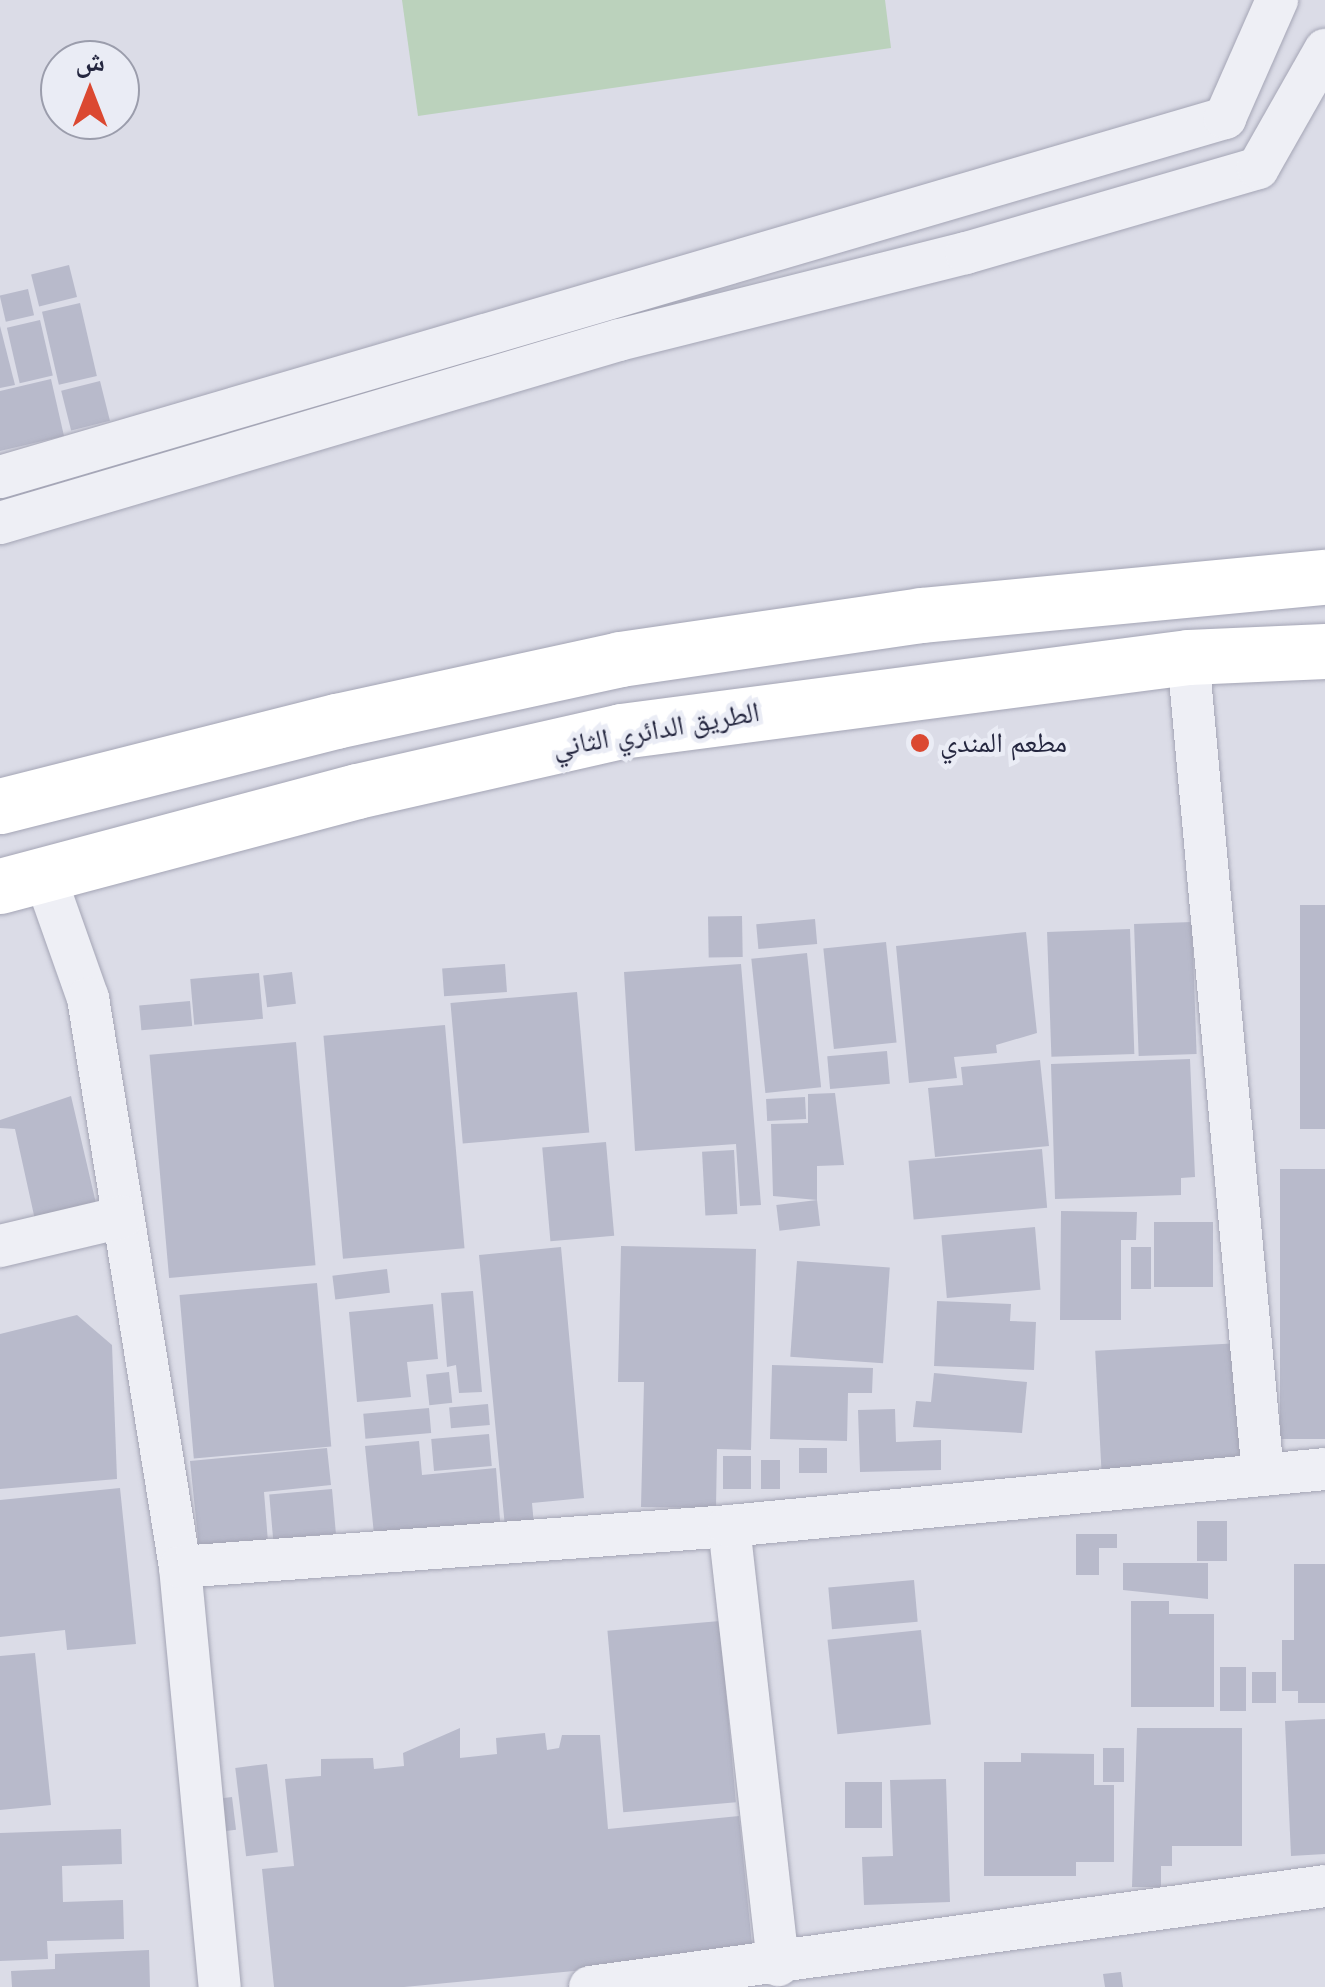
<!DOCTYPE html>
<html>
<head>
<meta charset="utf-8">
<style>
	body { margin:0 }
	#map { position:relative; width:1325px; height:1987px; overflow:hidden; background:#dbdce7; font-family:"DM Sans","Noto Naskh Arabic",sans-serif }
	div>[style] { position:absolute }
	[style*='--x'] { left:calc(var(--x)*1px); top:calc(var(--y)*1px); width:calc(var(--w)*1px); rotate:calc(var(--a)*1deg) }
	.green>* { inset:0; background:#bbd2bc }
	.building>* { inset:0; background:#b8bacb; transform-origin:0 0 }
	.roads { filter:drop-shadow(0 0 2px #a4a5b5) drop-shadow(0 0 2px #a4a5b5) }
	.street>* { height:42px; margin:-21px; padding:0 21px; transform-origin:21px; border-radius:21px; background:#eeeff5 }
	.highway>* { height:55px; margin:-27.5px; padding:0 27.5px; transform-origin:27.5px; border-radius:27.5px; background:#fff }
	.dots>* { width:28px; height:28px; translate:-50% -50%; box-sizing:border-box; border:5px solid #eaecf5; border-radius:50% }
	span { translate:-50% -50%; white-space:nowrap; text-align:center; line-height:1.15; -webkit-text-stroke:9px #eaecf5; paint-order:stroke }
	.street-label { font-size:28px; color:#24263f }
	.poi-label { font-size:28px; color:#24263f }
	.left { translate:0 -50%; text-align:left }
	.north { position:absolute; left:40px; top:40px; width:100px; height:100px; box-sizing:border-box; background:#eaecf5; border:2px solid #9b9dac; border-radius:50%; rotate:0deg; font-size:28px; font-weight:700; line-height:40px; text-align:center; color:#24263f }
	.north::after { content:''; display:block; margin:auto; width:35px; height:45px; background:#db4831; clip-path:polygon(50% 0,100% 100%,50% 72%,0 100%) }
</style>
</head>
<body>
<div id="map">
	<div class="green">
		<i style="clip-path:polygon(402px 0,885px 0,891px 48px,418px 116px)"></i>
	</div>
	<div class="building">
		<i style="left:69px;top:265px;width:33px;height:39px;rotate:76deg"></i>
		<i style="left:28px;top:289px;width:27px;height:29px;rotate:77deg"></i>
		<i style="left:80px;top:303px;width:75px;height:39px;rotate:77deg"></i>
		<i style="left:40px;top:320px;width:57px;height:34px;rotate:77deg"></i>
		<i style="clip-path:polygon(0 326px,15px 385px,0 388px)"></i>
		<i style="clip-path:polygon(51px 379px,64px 436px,0 451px,0 391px)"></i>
		<i style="left:100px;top:381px;width:41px;height:40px;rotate:76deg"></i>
		<i style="left:1300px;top:905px;width:25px;height:224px"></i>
		<i style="left:742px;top:916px;width:41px;height:34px;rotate:89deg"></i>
		<i style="left:815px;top:919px;width:25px;height:59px;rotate:85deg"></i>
		<i style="left:1192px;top:922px;width:132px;height:58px;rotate:88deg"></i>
		<i style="left:1130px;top:929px;width:125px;height:83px;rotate:88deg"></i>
		<i style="clip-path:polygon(1026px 932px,1037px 1033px,996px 1045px,997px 1053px,954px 1057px,957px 1078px,909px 1083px,896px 946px)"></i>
		<i style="left:886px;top:942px;width:101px;height:63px;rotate:84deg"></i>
		<i style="left:807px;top:953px;width:135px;height:56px;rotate:84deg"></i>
		<i style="left:505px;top:964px;width:28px;height:63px;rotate:86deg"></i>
		<i style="clip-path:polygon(741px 964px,761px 1205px,740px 1206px,736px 1144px,635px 1151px,624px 972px)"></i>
		<i style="left:292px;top:972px;width:32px;height:29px;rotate:83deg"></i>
		<i style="left:259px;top:973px;width:46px;height:69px;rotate:85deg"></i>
		<i style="left:577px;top:992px;width:141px;height:127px;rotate:85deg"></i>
		<i style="left:190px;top:1001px;width:25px;height:51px;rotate:85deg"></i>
		<i style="left:445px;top:1025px;width:224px;height:122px;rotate:85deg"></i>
		<i style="left:296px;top:1042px;width:224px;height:147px;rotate:85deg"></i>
		<i style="left:887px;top:1051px;width:33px;height:60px;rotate:85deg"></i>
		<i style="clip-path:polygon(1190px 1059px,1195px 1177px,1181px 1178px,1181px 1195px,1055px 1199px,1051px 1064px)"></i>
		<i style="clip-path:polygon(1040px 1060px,1049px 1146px,935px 1157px,928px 1088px,963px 1085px,961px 1067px)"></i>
		<i style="clip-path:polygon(835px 1093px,844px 1165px,817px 1166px,817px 1200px,773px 1196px,771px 1124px,808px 1123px,808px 1094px)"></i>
		<i style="clip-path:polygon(71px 1096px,98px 1212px,37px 1229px,15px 1129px,0 1128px,0 1120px)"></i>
		<i style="left:805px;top:1097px;width:22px;height:39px;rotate:87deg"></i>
		<i style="left:606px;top:1142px;width:94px;height:64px;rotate:85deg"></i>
		<i style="left:1042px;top:1149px;width:59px;height:134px;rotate:85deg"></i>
		<i style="left:734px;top:1150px;width:64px;height:32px;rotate:87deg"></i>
		<i style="left:1325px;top:1169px;width:270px;height:45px;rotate:90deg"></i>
		<i style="left:817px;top:1200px;width:26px;height:41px;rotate:83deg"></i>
		<i style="clip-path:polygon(1061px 1211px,1137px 1212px,1136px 1240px,1121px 1240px,1121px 1320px,1060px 1320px)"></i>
		<i style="left:1213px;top:1222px;width:65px;height:59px;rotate:90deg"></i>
		<i style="left:1035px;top:1227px;width:63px;height:94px;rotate:85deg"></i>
		<i style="clip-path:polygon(621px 1246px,756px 1249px,751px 1450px,717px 1449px,716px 1508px,641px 1507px,644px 1382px,618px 1382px)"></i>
		<i style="clip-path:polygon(561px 1247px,584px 1498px,532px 1503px,534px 1525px,505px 1527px,479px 1255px)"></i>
		<i style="left:1131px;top:1247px;width:20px;height:42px"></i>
		<i style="left:797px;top:1261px;width:93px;height:96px;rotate:4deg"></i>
		<i style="left:387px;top:1269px;width:24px;height:55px;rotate:83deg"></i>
		<i style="left:317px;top:1283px;width:164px;height:138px;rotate:85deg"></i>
		<i style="clip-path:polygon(473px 1291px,482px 1392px,459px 1393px,456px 1365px,447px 1367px,441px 1293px)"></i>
		<i style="clip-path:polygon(937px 1301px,1011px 1304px,1010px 1321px,1036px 1322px,1034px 1370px,934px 1366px)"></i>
		<i style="clip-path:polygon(433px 1304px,438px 1359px,407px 1362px,411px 1397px,357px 1402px,349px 1312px)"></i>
		<i style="clip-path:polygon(77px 1315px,112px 1345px,117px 1479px,0 1489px,0 1334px)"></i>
		<i style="left:1241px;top:1343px;width:126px;height:146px;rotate:87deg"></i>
		<i style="clip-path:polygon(772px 1365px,873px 1368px,872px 1393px,848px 1393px,847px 1441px,770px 1439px)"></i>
		<i style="left:449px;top:1372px;width:31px;height:23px;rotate:84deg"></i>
		<i style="clip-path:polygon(934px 1373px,1027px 1382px,1022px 1433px,913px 1427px,916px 1401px,931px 1402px)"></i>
		<i style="left:488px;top:1404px;width:21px;height:39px;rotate:85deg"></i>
		<i style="left:429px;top:1408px;width:25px;height:66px;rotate:85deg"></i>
		<i style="clip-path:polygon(895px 1409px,896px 1442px,941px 1440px,941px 1470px,860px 1472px,858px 1410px)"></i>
		<i style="left:489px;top:1434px;width:32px;height:58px;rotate:85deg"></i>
		<i style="clip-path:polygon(419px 1441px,422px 1475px,496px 1468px,501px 1533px,375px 1544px,365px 1446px)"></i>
		<i style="clip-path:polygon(327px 1448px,331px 1485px,264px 1492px,268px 1542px,199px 1548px,190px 1461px)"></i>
		<i style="left:799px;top:1448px;width:28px;height:25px"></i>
		<i style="left:723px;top:1456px;width:28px;height:33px"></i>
		<i style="left:761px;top:1460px;width:19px;height:29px"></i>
		<i style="clip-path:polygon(120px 1488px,136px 1644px,67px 1650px,65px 1630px,0 1637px,0 1500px)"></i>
		<i style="left:332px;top:1489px;width:45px;height:63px;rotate:85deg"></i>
		<i style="left:1197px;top:1521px;width:30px;height:40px"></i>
		<i style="clip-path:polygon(1076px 1534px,1117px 1534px,1117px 1548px,1099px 1548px,1099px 1575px,1076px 1575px)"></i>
		<i style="clip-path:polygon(1123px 1563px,1208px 1563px,1208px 1599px,1123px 1590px)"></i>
		<i style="clip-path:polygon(1294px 1564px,1325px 1564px,1325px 1703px,1298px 1703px,1298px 1691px,1282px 1691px,1282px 1640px,1294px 1640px)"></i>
		<i style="left:914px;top:1580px;width:42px;height:86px;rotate:85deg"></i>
		<i style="clip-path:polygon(1131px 1601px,1169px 1601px,1169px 1614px,1214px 1614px,1214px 1707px,1131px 1707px)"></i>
		<i style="left:720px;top:1621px;width:182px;height:113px;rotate:85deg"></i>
		<i style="left:921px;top:1630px;width:95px;height:94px;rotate:84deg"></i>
		<i style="clip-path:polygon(35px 1653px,51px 1805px,0 1810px,0 1656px)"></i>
		<i style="left:1220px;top:1667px;width:26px;height:44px"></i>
		<i style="left:1252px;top:1672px;width:24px;height:31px"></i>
		<i style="clip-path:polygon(1325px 1719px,1325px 1854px,1291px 1856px,1285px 1721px)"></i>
		<i style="clip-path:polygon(460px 1728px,460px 1758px,497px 1754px,496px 1738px,545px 1733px,547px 1750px,559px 1748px,562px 1735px,600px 1735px,608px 1829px,739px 1816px,753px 1954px,404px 1987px,274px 1987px,262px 1869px,294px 1866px,285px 1779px,321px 1776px,321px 1759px,373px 1758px,374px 1769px,404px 1766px,403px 1753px)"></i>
		<i style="clip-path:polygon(1137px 1728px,1242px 1728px,1242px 1846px,1172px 1846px,1172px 1866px,1161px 1866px,1161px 1887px,1132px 1887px)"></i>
		<i style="left:1103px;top:1748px;width:21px;height:34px"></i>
		<i style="clip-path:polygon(1021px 1753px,1094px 1754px,1094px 1785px,1114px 1785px,1114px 1862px,1076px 1862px,1076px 1876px,984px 1876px,984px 1762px,1021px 1762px)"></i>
		<i style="left:267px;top:1764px;width:89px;height:32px;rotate:83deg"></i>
		<i style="clip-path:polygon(946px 1779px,950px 1902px,864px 1905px,862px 1857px,893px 1856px,890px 1780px)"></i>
		<i style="left:845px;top:1782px;width:37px;height:46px"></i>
		<i style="left:232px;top:1797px;width:33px;height:26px;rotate:83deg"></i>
		<i style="clip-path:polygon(121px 1829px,122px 1864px,62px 1866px,63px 1902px,123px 1900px,124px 1939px,47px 1941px,48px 1959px,0 1961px,0 1833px)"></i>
		<i style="clip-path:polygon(149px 1950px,150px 1987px,12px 1987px,11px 1971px,55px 1969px,55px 1954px)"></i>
		<i style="clip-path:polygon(1121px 1972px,1123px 1987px,1105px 1987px,1103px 1974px)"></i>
	</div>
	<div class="roads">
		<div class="street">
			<i style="--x:0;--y:477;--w:1277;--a:-16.33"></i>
			<i style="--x:1225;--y:118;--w:129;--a:-66.2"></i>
			<i style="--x:0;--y:523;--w:645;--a:-16.47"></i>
			<i style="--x:619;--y:340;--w:358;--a:-14.1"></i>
			<i style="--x:966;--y:253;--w:304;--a:-16.2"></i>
			<i style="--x:1258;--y:168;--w:136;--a:-60.4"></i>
			<i style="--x:1188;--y:657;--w:821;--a:84.76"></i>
			<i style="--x:44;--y:874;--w:132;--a:70.5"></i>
			<i style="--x:88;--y:998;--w:576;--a:80.82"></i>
			<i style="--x:180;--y:1567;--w:422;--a:84.6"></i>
			<i style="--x:0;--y:1246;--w:126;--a:-13.3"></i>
			<i style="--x:729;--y:1526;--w:442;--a:83.6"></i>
			<i style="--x:180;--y:1567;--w:551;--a:-4.27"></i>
			<i style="--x:729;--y:1526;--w:599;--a:-5.46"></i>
			<i style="--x:590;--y:1987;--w:742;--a:-7.82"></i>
		</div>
		<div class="highway">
			<i style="--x:0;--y:806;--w:347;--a:-14.2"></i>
			<i style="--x:336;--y:721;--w:291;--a:-12.3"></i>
			<i style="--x:620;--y:659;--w:304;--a:-8.3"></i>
			<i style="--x:921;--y:615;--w:406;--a:-5.4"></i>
			<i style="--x:0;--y:886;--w:369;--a:-14.9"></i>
			<i style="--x:357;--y:791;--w:271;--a:-12.8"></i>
			<i style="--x:621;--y:731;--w:572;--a:-7.44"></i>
			<i style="--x:1188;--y:657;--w:137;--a:-2.5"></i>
		</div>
	</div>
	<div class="dots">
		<i style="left:920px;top:743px;background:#db4831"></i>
	</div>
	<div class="street-label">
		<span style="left:656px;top:730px;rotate:-10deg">الطريق الدائري الثاني</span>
	</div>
	<div class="poi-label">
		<span class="left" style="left:940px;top:743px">مطعم المندي</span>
	</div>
	<div class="north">ش</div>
</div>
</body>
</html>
